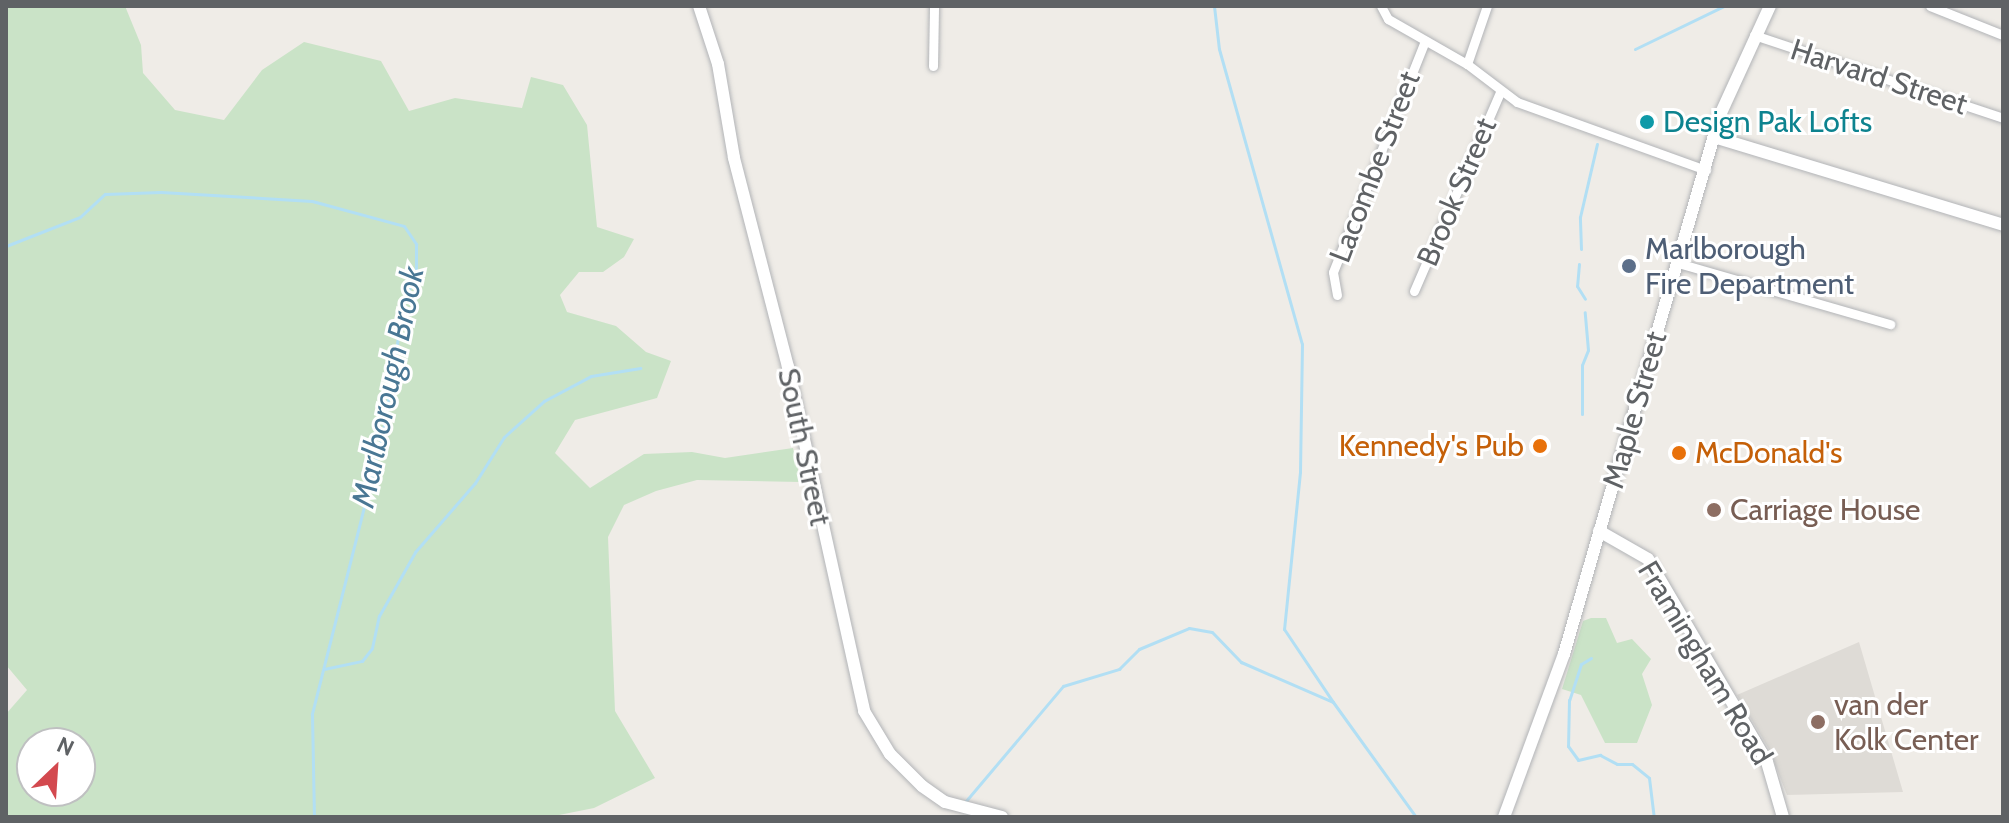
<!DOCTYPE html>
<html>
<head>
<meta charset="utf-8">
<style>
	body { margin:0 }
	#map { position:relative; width:2009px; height:823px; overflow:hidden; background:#efece7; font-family:Cabin,sans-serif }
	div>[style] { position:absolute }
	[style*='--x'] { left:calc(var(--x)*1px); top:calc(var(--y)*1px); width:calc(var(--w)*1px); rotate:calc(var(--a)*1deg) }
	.education>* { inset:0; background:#dedbd6 }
	.green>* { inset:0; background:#cae3c7 }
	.stream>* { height:3px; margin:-1.5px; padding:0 1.5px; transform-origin:1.5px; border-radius:1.5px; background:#b2dff4 }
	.roads { filter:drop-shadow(0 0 2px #b2b4b7) drop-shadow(0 0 2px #b2b4b7) }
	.street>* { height:9px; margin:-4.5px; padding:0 4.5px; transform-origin:4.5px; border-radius:4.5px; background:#fff }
	.secondary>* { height:12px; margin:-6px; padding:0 6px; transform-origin:6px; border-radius:6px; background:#fff }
	.dots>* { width:22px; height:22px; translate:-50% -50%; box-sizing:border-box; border:4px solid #fff; border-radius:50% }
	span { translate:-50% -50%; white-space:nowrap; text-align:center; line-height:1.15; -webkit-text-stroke:6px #fff; paint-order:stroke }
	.street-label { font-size:30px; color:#5f6265 }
	.culture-label { font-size:30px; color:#0d838f }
	.left { translate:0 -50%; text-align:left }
	.service-label { font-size:30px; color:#4e5e75 }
	.food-label { font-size:30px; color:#c56008 }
	.right { translate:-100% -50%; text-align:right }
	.education-label { font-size:30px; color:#785e54 }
	.water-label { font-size:32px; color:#497794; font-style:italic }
	.frame { position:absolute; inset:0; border:8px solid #5f6265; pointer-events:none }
	.north { position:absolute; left:16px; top:727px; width:80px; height:80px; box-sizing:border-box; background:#fff; border:2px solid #bfc0c1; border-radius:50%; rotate:25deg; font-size:22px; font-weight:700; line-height:32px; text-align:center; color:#5f6265 }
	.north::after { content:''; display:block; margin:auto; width:28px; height:36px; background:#d3494f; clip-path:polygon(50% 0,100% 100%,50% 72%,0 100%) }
</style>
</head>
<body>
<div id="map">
	<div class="education">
		<i style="clip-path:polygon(1859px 642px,1903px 792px,1787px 795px,1769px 749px,1737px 695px)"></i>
	</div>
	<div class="green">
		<i style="clip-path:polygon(evenodd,6px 6px,125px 6px,141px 45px,143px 73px,175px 110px,224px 120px,262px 70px,304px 42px,381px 61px,409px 111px,455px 98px,522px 108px,531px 77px,563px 85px,587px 125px,597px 227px,634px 239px,624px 257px,603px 272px,579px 272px,560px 295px,567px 312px,616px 326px,646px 352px,671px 361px,657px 398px,575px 420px,555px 453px,590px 488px,644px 454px,692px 452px,725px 458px,793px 448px,801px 482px,697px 480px,656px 491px,624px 505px,608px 537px,615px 711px,655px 778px,594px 808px,549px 817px,6px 817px,6px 714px,27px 690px,6px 665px,6px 6px,32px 743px,80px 743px,80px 791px,32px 791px,32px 743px)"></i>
		<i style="clip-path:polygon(1591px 618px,1606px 618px,1617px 643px,1632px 639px,1651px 659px,1642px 674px,1652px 705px,1637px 743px,1605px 743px,1581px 695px,1562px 689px,1583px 621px)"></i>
	</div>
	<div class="stream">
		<i style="--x:1214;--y:6;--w:43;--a:83.4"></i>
		<i style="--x:1219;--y:49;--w:306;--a:74.3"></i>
		<i style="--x:1302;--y:344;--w:128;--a:90.9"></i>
		<i style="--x:1300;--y:472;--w:158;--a:95.8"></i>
		<i style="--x:1284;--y:629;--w:88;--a:56.1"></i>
		<i style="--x:1635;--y:49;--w:99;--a:-25.8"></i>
		<i style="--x:6;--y:246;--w:79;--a:-21.4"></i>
		<i style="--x:80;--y:217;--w:34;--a:-43"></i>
		<i style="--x:105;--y:194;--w:56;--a:-2"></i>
		<i style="--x:161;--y:192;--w:151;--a:3.4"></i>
		<i style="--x:312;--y:201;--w:95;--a:15.2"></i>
		<i style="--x:404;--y:226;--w:22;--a:56"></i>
		<i style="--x:416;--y:244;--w:26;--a:90"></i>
		<i style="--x:416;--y:270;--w:38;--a:110"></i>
		<i style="--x:403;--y:306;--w:127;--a:99.1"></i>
		<i style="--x:383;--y:431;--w:292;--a:104.1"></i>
		<i style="--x:312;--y:714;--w:103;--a:88.9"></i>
		<i style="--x:1581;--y:249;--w:32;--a:-92"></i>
		<i style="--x:1580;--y:217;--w:75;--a:-76.9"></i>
		<i style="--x:1579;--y:264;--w:22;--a:95"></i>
		<i style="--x:1577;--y:286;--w:15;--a:58"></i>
		<i style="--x:1582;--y:414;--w:49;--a:-90"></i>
		<i style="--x:1582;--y:365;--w:16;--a:-68"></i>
		<i style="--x:1588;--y:350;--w:38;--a:-95"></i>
		<i style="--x:1591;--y:658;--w:12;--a:149"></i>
		<i style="--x:1581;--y:664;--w:38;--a:108"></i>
		<i style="--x:1569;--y:700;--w:46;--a:91.2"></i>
		<i style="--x:1568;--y:746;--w:17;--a:54"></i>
		<i style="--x:1578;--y:760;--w:23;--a:-13"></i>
		<i style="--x:1600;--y:755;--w:19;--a:28"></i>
		<i style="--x:1617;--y:764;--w:15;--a:0"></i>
		<i style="--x:1632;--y:764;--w:22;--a:39"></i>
		<i style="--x:1649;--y:778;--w:39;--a:83"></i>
		<i style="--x:324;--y:669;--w:39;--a:-12"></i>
		<i style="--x:362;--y:661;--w:16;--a:-52"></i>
		<i style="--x:372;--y:648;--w:33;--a:-78"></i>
		<i style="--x:379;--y:616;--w:73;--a:-60.6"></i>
		<i style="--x:415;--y:552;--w:91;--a:-49"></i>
		<i style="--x:475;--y:483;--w:54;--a:-57.8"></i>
		<i style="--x:504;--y:437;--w:54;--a:-42"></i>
		<i style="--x:544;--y:401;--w:53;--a:-28"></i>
		<i style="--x:591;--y:376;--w:50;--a:-9.3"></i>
		<i style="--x:965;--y:802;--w:152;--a:-49.8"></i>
		<i style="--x:1063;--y:686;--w:59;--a:-16.9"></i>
		<i style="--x:1119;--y:669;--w:28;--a:-45"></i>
		<i style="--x:1139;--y:649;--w:54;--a:-22.8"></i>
		<i style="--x:1189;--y:628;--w:23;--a:10"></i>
		<i style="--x:1212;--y:632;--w:42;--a:46"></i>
		<i style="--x:1241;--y:662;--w:100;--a:23.5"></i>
		<i style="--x:1333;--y:702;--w:142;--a:54.2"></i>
		<i style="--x:954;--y:817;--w:1;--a:-45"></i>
	</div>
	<div class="roads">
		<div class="street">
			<i style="--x:1381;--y:6;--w:15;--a:62"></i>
			<i style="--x:1388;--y:19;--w:91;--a:29.7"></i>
			<i style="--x:1467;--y:64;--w:63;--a:37.2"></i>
			<i style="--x:1517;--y:102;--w:201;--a:19.8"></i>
			<i style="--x:1930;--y:6;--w:79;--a:21.7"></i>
			<i style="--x:1754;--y:35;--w:262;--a:18.4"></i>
			<i style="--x:1467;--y:64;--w:61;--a:-71"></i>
			<i style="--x:933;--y:66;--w:60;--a:-89"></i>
			<i style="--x:1678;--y:263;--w:221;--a:16.1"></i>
			<i style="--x:1414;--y:291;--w:217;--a:-66.6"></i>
			<i style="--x:1337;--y:295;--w:23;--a:-100"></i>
			<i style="--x:1333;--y:272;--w:249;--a:-68.3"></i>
		</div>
		<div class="secondary">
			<i style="--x:699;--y:6;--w:61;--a:71.9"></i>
			<i style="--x:718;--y:64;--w:95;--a:80.3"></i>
			<i style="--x:734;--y:158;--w:216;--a:75.5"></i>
			<i style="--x:788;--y:367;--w:352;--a:77.5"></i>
			<i style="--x:864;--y:711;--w:50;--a:58.8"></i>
			<i style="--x:890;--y:754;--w:45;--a:45"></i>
			<i style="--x:922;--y:786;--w:28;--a:35"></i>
			<i style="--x:945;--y:802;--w:59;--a:14.7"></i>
			<i style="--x:1714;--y:137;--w:302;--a:16.9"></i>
			<i style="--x:1599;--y:531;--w:56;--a:29.7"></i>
			<i style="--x:1648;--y:559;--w:235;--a:59.6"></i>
			<i style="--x:1767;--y:762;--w:57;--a:73.8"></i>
			<i style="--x:1504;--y:817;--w:174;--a:-69.8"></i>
			<i style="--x:1564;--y:654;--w:561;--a:-73.86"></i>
			<i style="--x:1720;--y:115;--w:120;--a:-65.4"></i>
		</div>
	</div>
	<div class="dots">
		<i style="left:1647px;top:122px;background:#0f9aa8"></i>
		<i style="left:1629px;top:266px;background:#5c6f8a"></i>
		<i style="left:1540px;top:446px;background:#e8710a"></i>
		<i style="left:1679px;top:453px;background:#e8710a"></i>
		<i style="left:1714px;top:510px;background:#8d6e63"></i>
		<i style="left:1818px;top:722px;background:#8d6e63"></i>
	</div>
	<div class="street-label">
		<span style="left:1879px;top:77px;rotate:18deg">Harvard Street</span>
		<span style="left:1375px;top:167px;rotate:-69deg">Lacombe Street</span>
		<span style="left:1457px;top:192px;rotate:-67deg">Brook Street</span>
		<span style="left:1635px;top:410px;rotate:-74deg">Maple Street</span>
		<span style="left:804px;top:447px;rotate:78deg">South Street</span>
		<span style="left:1705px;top:663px;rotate:59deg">Framingham Road</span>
	</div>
	<div class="culture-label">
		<span class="left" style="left:1663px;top:122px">Design Pak Lofts</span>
	</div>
	<div class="service-label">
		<span class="left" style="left:1645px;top:266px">Marlborough<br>Fire Department</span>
	</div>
	<div class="food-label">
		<span class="right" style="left:1524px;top:446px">Kennedy's Pub</span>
		<span class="left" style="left:1695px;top:453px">McDonald's</span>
	</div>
	<div class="education-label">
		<span class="left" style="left:1730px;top:510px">Carriage House</span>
		<span class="left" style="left:1834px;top:722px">van der<br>Kolk Center</span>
	</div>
	<div class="water-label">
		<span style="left:388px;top:387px;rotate:-78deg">Marlborough Brook</span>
	</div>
	<div class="frame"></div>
	<div class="north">N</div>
</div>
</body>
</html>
